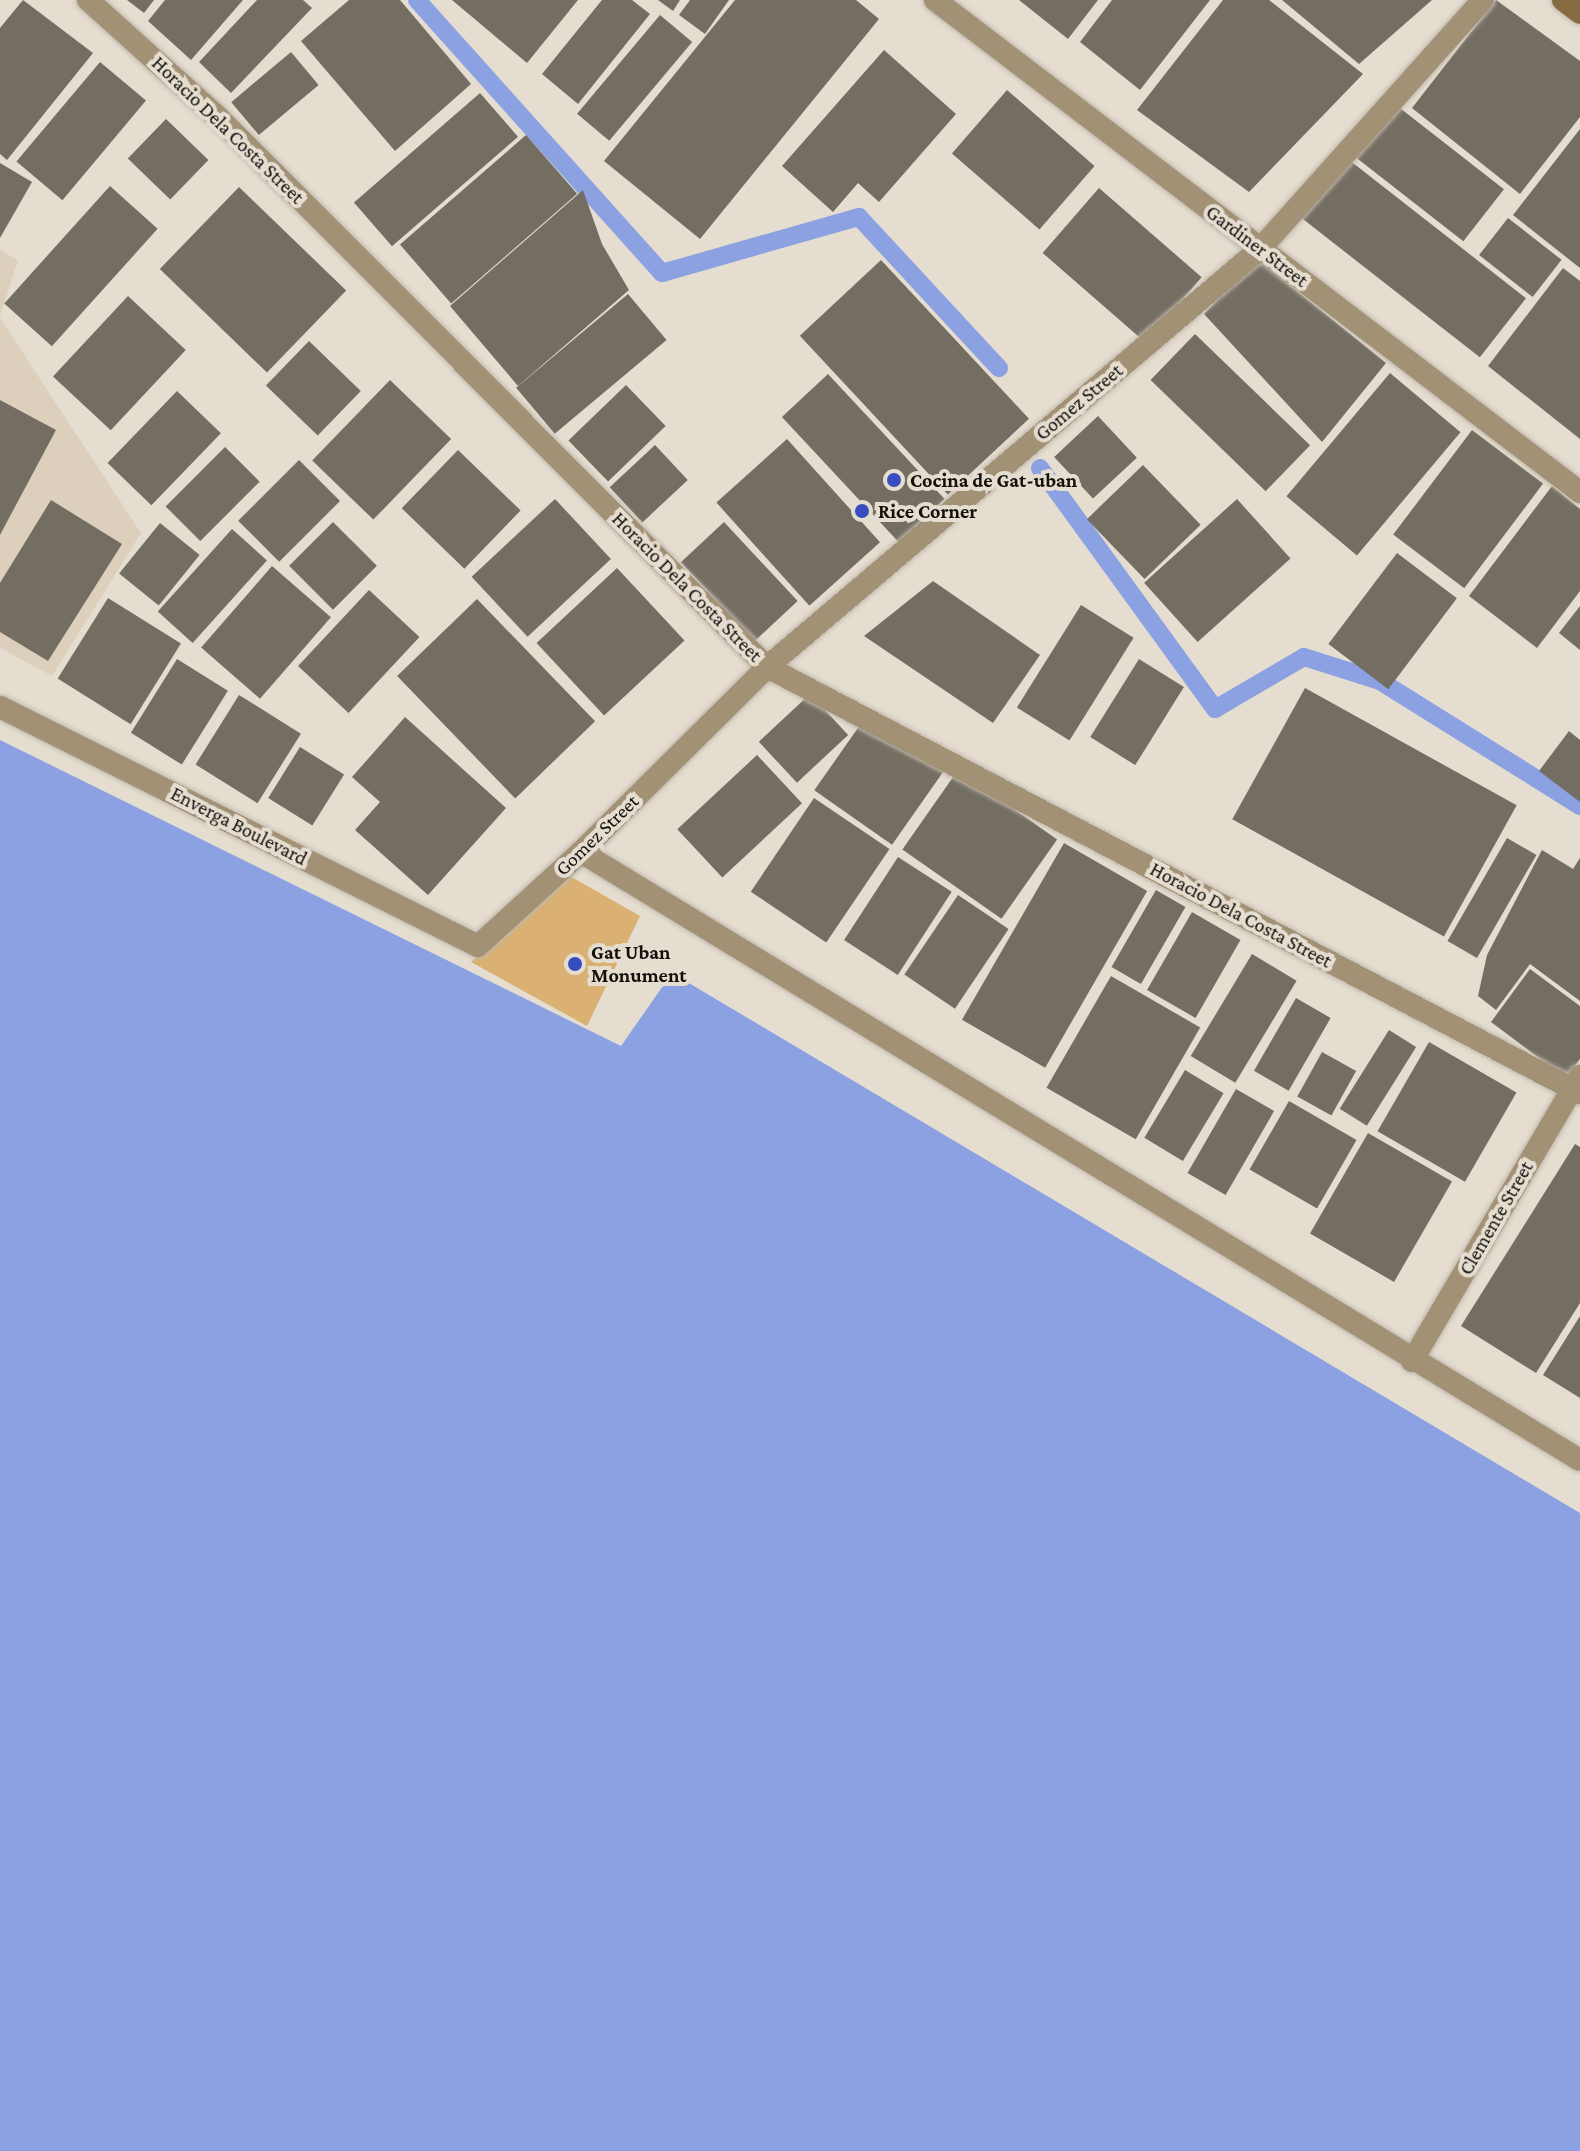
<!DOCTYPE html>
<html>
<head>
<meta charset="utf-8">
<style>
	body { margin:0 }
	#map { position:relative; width:1580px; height:2151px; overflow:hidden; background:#e5ddd0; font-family:"Crimson Pro",serif }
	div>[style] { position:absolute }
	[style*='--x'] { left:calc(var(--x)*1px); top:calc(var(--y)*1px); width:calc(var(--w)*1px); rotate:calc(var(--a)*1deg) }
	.built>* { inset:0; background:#dcd0bd }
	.green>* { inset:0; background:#dab172 }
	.water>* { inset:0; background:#8ca1e2 }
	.stream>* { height:18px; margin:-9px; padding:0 9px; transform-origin:9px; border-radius:9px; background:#8ca1e2 }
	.building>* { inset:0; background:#746d62; transform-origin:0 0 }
	.roads { filter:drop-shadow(0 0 2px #bfb8ad) drop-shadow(0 0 2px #bfb8ad) }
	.pedestrian>* { height:22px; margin:-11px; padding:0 11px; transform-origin:11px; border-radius:11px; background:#a39176 }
	.minor>* { height:22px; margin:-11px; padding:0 11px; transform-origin:11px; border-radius:11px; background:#a39176 }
	.tertiary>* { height:22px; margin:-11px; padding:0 11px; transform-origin:11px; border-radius:11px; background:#a39176 }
	.secondary>* { height:22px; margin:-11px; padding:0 11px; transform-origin:11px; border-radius:11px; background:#866b42 }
	.dots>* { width:22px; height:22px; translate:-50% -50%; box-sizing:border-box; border:4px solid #e5ddd0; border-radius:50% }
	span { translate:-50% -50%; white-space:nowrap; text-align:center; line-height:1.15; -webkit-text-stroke:8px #e5ddd0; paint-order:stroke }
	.street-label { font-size:20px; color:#13100c }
	.poi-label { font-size:20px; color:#13100c; font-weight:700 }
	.left { translate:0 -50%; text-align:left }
</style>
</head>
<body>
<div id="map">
	<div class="built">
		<i style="clip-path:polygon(0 249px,18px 261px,0 316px)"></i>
		<i style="clip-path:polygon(0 318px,141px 533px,52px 676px,0 648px)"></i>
	</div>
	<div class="green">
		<i style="clip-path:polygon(568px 875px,640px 916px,587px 1026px,471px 962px)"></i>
	</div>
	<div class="water">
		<i style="clip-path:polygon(0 740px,621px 1046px,672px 973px,1580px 1513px,1580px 2151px,0 2151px)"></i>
	</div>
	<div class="stream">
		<i style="--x:417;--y:0;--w:367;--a:48.1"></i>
		<i style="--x:662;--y:273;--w:205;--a:-15.9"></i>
		<i style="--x:859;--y:217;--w:206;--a:47.2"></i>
		<i style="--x:1040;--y:468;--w:298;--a:54"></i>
		<i style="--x:1215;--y:709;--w:103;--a:-30.3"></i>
		<i style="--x:1304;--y:657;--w:80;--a:17.5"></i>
		<i style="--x:1380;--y:681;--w:236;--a:32"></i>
	</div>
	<div class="building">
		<i style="clip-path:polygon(23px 0,93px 53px,7px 160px,0 154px,0 28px)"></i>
		<i style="clip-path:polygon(127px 0,154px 0,144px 13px)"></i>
		<i style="clip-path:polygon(165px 0,243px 0,191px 60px,148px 21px)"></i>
		<i style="clip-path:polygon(257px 0,303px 0,312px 8px,231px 93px,199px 62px)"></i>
		<i style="clip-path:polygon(349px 0,400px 0,471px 84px,395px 151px,301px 41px)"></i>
		<i style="clip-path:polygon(452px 0,578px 0,527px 63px)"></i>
		<i style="clip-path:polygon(602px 0,632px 0,650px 14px,578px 104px,542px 74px)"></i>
		<i style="clip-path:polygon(658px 0,680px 0,673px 11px)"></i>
		<i style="clip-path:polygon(690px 0,729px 0,705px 34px,679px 15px)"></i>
		<i style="clip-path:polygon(735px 0,856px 0,879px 19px,700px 239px,604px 161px)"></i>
		<i style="clip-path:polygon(1019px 0,1098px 0,1068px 39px)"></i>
		<i style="clip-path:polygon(1112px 0,1210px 0,1140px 90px,1080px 42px)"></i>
		<i style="clip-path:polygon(1223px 0,1269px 0,1363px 74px,1249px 192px,1137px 110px)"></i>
		<i style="clip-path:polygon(1282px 0,1432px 0,1359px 64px)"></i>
		<i style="clip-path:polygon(1496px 0,1580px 61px,1580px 117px,1520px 194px,1412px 108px)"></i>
		<i style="left:660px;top:15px;width:42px;height:129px;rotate:40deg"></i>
		<i style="clip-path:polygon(884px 50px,956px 114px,879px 202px,858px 183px,833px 212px,782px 166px)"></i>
		<i style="left:291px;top:52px;width:43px;height:78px;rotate:50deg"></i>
		<i style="left:100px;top:62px;width:60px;height:130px;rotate:40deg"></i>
		<i style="left:1007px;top:90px;width:116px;height:84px;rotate:41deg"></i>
		<i style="left:480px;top:93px;width:58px;height:167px;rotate:49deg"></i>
		<i style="left:1396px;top:105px;width:137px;height:66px;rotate:38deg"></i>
		<i style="left:166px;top:119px;width:59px;height:55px;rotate:44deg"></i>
		<i style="clip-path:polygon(1580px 129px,1580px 268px,1513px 215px)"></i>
		<i style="left:526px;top:135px;width:78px;height:167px;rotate:49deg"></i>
		<i style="left:1344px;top:156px;width:231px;height:75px;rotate:38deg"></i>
		<i style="clip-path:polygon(0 163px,32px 182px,0 238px)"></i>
		<i style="left:110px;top:186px;width:64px;height:158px;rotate:42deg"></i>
		<i style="left:239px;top:187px;width:149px;height:114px;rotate:44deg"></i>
		<i style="left:1099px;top:188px;width:136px;height:86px;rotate:41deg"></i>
		<i style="clip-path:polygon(583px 190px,602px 244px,629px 290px,518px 386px,450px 306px)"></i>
		<i style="left:1508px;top:218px;width:68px;height:47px;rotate:38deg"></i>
		<i style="clip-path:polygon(1256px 258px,1386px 363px,1322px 442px,1204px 314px)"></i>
		<i style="left:881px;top:260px;width:217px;height:111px;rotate:47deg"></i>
		<i style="clip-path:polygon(1563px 268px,1580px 281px,1580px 439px,1488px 366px)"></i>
		<i style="left:628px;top:294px;width:60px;height:146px;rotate:50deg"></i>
		<i style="left:128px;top:296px;width:79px;height:110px;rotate:43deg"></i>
		<i style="left:1195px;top:334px;width:160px;height:64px;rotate:44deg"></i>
		<i style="left:309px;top:341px;width:72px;height:62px;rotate:44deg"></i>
		<i style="left:1390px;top:373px;width:92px;height:161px;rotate:40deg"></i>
		<i style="left:828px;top:374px;width:171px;height:63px;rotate:47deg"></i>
		<i style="left:390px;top:380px;width:85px;height:112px;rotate:44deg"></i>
		<i style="left:626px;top:385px;width:57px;height:80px;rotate:46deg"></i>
		<i style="left:177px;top:391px;width:61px;height:100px;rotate:44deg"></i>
		<i style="clip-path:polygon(0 400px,56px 430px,0 535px)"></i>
		<i style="left:1098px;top:416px;width:57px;height:60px;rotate:47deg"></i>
		<i style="left:1472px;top:430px;width:89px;height:131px;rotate:37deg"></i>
		<i style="left:787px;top:439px;width:139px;height:95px;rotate:48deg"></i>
		<i style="left:655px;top:445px;width:48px;height:62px;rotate:47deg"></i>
		<i style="left:225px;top:447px;width:49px;height:84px;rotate:45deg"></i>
		<i style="left:458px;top:450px;width:87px;height:81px;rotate:44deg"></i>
		<i style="left:299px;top:460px;width:58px;height:86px;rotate:45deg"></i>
		<i style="left:1143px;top:465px;width:83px;height:78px;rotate:46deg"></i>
		<i style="clip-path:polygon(1552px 486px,1580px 509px,1580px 591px,1537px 648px,1469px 596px)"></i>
		<i style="left:555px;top:499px;width:82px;height:114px;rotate:47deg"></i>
		<i style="left:1237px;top:499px;width:80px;height:125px;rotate:48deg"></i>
		<i style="clip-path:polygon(51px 500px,122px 544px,48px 661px,0 632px,0 583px)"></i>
		<i style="left:333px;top:522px;width:62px;height:62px;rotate:45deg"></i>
		<i style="left:724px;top:522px;width:108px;height:59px;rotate:47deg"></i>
		<i style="left:160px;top:523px;width:51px;height:65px;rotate:39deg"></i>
		<i style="left:232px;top:529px;width:47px;height:111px;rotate:42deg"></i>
		<i style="left:1397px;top:553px;width:75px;height:114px;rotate:37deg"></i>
		<i style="left:272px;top:566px;width:78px;height:108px;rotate:41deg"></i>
		<i style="left:617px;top:568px;width:99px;height:110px;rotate:47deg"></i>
		<i style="clip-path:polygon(933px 581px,1040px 655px,993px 723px,864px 636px)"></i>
		<i style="left:369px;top:590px;width:69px;height:104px;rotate:43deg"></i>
		<i style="left:108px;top:598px;width:86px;height:95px;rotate:32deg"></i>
		<i style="left:477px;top:599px;width:170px;height:111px;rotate:46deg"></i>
		<i style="left:1081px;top:605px;width:62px;height:121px;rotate:32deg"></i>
		<i style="clip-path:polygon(1580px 606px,1580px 650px,1559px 633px)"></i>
		<i style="left:177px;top:659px;width:60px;height:87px;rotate:32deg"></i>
		<i style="left:1139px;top:659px;width:53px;height:92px;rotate:32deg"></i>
		<i style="left:1305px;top:688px;width:242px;height:150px;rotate:29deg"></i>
		<i style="left:810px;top:694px;width:56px;height:70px;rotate:47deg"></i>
		<i style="left:239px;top:695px;width:73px;height:82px;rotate:32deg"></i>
		<i style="left:867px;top:715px;width:95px;height:92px;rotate:35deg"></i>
		<i style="clip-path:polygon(405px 717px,506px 808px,428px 895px,355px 830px,380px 802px,352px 777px)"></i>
		<i style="clip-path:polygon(1569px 731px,1580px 740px,1580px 802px,1539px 771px)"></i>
		<i style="left:300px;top:747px;width:52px;height:60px;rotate:32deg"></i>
		<i style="left:757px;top:755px;width:66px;height:109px;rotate:47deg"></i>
		<i style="left:958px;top:770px;width:121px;height:97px;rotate:35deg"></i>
		<i style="left:814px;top:798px;width:91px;height:113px;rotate:34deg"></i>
		<i style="left:1507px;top:838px;width:34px;height:119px;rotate:30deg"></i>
		<i style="left:1064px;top:843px;width:96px;height:204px;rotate:30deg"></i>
		<i style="clip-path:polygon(1542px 850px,1573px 869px,1580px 858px,1580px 1001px,1530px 964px,1496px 1010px,1478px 996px,1487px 955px)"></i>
		<i style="left:898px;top:857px;width:64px;height:99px;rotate:33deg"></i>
		<i style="left:1156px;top:890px;width:34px;height:89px;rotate:30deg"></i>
		<i style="left:958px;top:895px;width:61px;height:96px;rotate:34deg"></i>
		<i style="left:1192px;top:912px;width:56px;height:90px;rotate:30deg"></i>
		<i style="left:1252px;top:954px;width:52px;height:119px;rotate:31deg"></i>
		<i style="clip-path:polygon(1530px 969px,1580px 1006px,1580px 1059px,1566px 1078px,1491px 1022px)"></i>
		<i style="left:1111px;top:976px;width:103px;height:129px;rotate:30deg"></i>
		<i style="left:1296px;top:998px;width:40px;height:84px;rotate:30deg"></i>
		<i style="left:1389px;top:1030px;width:32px;height:93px;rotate:32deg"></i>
		<i style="left:1429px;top:1042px;width:101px;height:103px;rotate:30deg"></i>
		<i style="left:1322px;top:1052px;width:39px;height:51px;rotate:29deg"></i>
		<i style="left:1185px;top:1070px;width:45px;height:79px;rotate:31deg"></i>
		<i style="left:1236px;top:1089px;width:44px;height:97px;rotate:30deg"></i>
		<i style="left:1289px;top:1101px;width:78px;height:79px;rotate:30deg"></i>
		<i style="left:1368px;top:1133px;width:97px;height:116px;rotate:30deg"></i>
		<i style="clip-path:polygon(1575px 1144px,1580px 1147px,1580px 1303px,1536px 1373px,1461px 1326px)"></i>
		<i style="clip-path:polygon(1580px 1316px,1580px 1398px,1543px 1375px)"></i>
	</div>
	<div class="roads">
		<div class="pedestrian">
			<i style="--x:0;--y:707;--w:534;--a:26.57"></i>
		</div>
		<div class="minor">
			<i style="--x:935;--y:0;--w:811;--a:37.34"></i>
			<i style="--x:581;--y:852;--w:1169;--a:31.33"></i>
			<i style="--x:478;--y:946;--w:139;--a:-42.4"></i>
			<i style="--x:581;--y:852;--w:262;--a:-44.8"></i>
			<i style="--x:767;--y:667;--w:648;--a:-40.3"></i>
			<i style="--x:1261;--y:248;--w:333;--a:-48.2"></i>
			<i style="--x:1412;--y:1361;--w:331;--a:-59.5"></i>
		</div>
		<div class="tertiary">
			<i style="--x:88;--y:0;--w:175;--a:42"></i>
			<i style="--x:218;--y:117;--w:777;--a:45.05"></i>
			<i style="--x:767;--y:667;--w:918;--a:27.65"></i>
		</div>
		<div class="secondary">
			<i style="--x:1563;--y:0;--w:21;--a:37"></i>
		</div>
	</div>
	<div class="dots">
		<i style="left:894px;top:480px;background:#374dbf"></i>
		<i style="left:862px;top:511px;background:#374dbf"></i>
		<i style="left:575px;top:964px;background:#374dbf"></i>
	</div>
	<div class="street-label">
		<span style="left:228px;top:130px;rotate:44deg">Horacio Dela Costa Street</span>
		<span style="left:1257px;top:246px;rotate:37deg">Gardiner Street</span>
		<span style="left:1079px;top:402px;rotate:-40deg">Gomez Street</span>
		<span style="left:687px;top:587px;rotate:45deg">Horacio Dela Costa Street</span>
		<span style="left:239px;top:826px;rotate:27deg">Enverga Boulevard</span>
		<span style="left:597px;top:835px;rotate:-44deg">Gomez Street</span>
		<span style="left:1241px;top:915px;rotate:28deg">Horacio Dela Costa Street</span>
		<span style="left:1496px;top:1218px;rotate:-60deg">Clemente Street</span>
	</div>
	<div class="poi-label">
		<span class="left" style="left:910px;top:480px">Cocina de Gat-uban</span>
		<span class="left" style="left:878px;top:511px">Rice Corner</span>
		<span class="left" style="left:591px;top:964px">Gat Uban<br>Monument</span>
	</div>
</div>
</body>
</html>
